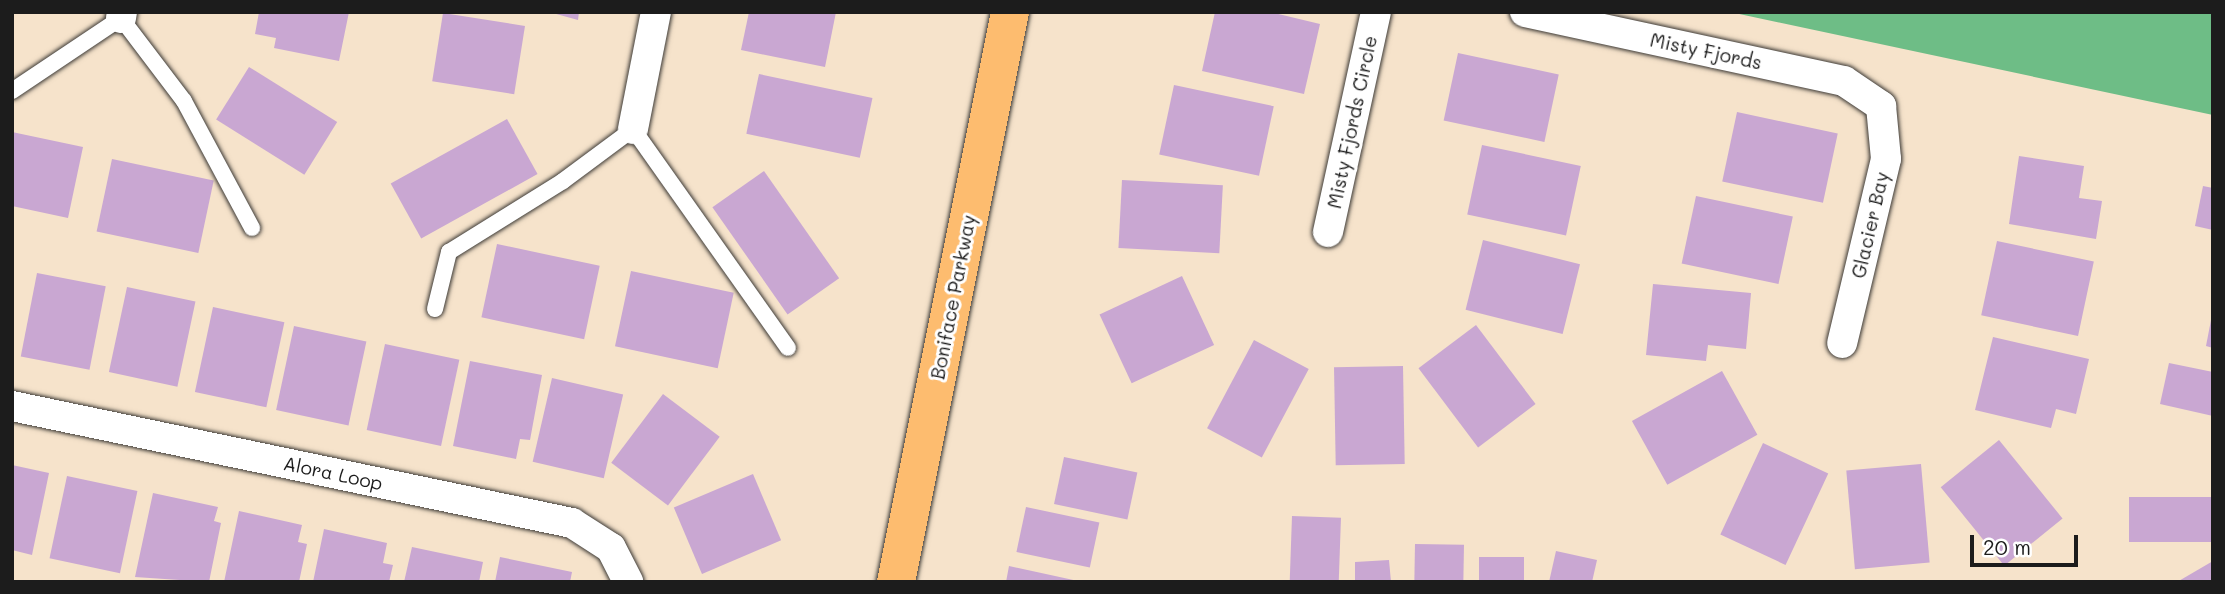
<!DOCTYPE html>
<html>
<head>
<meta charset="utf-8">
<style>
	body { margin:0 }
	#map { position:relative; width:2225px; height:594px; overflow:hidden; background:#f6e3cb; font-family:Mali,sans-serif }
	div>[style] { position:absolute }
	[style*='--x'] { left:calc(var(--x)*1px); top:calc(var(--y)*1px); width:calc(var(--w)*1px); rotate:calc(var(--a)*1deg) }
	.forest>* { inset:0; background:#6ebd86 }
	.building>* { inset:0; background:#c9a7d2; transform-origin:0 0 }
	.roads { filter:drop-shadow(0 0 2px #3d3a36) drop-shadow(0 0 2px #3d3a36) }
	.service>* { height:16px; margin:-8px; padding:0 8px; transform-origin:8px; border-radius:8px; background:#fff }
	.minor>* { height:30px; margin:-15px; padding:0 15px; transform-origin:15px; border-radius:15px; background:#fff }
	.primary>* { height:38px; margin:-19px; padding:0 19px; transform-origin:19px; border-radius:19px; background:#fdbc6f }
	span { translate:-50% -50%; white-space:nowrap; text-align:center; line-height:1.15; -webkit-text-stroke:6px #fff; paint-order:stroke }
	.street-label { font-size:19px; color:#1c1c1c }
	.frame { position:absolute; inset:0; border:14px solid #1c1c1c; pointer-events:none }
	.scale { position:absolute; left:1970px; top:535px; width:108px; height:32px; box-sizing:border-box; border:4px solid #1c1c1c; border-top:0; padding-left:9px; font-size:21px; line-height:24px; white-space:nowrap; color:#1c1c1c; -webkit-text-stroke:5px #fff; paint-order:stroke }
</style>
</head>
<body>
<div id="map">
	<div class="forest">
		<i style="clip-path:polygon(1730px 12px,2213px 12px,2213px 115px)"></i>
	</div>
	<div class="building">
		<i style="clip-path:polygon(259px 12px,349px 12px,339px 61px,274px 48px,276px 38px,255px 34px)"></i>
		<i style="clip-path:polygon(549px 12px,579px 12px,578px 20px)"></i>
		<i style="clip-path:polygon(749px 12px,836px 12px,825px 67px,741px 50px)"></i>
		<i style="clip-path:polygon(1215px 12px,1270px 12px,1320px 24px,1304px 94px,1202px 71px)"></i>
		<i style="left:443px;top:13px;width:83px;height:69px;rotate:9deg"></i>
		<i style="left:1458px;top:53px;width:103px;height:69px;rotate:12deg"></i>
		<i style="left:249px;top:67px;width:104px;height:62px;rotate:32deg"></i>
		<i style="left:759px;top:74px;width:116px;height:61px;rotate:12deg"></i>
		<i style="left:1174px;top:85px;width:102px;height:71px;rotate:12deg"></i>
		<i style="left:1737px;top:112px;width:103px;height:71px;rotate:12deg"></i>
		<i style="left:507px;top:119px;width:63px;height:133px;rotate:61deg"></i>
		<i style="clip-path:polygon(12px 132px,83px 147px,68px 218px,12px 206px)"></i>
		<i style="left:1482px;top:145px;width:101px;height:71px;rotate:12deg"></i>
		<i style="clip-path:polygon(2019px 156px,2084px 166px,2079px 198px,2102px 201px,2096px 239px,2009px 224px)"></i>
		<i style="left:112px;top:159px;width:104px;height:74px;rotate:12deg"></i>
		<i style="left:764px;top:171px;width:131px;height:63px;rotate:55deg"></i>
		<i style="left:1122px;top:180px;width:101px;height:68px;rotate:3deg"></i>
		<i style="clip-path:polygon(2203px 186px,2213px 188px,2213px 230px,2195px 226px)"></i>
		<i style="left:1696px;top:196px;width:99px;height:69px;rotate:12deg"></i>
		<i style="left:1483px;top:240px;width:100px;height:72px;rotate:14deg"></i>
		<i style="left:1997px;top:241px;width:99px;height:76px;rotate:12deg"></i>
		<i style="left:497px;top:244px;width:105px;height:75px;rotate:12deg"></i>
		<i style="left:631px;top:271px;width:105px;height:77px;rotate:12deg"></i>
		<i style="left:37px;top:273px;width:70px;height:85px;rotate:11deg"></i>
		<i style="left:1182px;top:276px;width:76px;height:91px;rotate:65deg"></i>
		<i style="clip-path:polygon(1653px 284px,1751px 293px,1746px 349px,1708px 345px,1706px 361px,1646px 355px)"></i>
		<i style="left:127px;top:287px;width:70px;height:87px;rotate:12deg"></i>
		<i style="left:213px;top:307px;width:73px;height:87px;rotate:12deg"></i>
		<i style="clip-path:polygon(2211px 320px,2213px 320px,2213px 348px,2206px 346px)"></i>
		<i style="left:1476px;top:325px;width:99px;height:72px;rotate:53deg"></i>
		<i style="left:294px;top:326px;width:74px;height:86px;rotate:12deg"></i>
		<i style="clip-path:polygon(1993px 337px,2089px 359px,2076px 414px,2056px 409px,2051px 428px,1975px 410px)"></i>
		<i style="left:1254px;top:340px;width:62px;height:100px;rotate:28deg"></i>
		<i style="left:385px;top:344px;width:76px;height:88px;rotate:12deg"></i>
		<i style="clip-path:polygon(470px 361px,542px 375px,530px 440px,520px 439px,516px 459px,453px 446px)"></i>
		<i style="clip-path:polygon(2169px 363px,2213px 372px,2213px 416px,2160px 404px)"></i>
		<i style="left:1403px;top:366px;width:98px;height:69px;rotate:89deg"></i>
		<i style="left:1722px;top:371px;width:73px;height:103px;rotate:61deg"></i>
		<i style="left:552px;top:378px;width:73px;height:86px;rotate:13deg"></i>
		<i style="left:663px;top:394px;width:71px;height:86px;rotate:37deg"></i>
		<i style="left:1999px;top:440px;width:101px;height:75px;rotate:51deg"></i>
		<i style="left:1763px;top:443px;width:72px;height:101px;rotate:25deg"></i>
		<i style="left:1064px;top:457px;width:75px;height:48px;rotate:12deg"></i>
		<i style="left:1921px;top:464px;width:99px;height:75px;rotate:85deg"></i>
		<i style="clip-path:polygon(12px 465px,49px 473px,32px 555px,12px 550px)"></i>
		<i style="left:753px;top:474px;width:72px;height:86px;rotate:67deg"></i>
		<i style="left:67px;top:476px;width:72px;height:84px;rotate:12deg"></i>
		<i style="clip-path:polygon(153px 493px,218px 507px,214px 521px,221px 523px,209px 582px,135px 577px)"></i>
		<i style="left:2213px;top:497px;width:45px;height:84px;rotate:90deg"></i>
		<i style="left:1026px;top:507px;width:75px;height:46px;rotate:12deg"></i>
		<i style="clip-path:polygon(239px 511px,302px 525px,298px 542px,307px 544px,299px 582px,224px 582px)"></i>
		<i style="left:1292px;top:516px;width:49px;height:66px;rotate:2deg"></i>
		<i style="clip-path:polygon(324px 529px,387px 543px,383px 563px,393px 565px,389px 582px,313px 582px)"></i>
		<i style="left:1415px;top:544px;width:49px;height:38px;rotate:1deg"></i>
		<i style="clip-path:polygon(412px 547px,483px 562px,479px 582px,404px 582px)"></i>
		<i style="clip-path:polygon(1556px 551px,1597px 560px,1592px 582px,1549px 582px)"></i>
		<i style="clip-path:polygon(500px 557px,572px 572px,570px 582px,495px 582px)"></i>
		<i style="left:1479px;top:557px;width:45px;height:25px"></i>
		<i style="clip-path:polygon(1389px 560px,1391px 582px,1355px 582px,1355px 562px)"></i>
		<i style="clip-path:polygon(2213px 561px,2213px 582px,2177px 582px)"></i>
		<i style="clip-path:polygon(1009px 566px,1078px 581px,1077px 582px,1006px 582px)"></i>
	</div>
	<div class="roads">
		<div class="service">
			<i style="--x:12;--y:91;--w:131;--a:-33.8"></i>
			<i style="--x:121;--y:18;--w:104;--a:52.8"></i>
			<i style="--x:184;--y:101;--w:144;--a:61.8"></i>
			<i style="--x:435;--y:309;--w:59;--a:-76.2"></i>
			<i style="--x:449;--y:252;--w:134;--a:-31.9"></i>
			<i style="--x:563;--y:181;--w:87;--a:-36.6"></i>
			<i style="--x:633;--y:129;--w:268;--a:54.7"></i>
		</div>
		<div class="minor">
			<i style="--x:1525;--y:12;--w:326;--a:12.2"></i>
			<i style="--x:1844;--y:81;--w:45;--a:34"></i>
			<i style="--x:1881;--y:106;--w:53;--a:84.6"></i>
			<i style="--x:1886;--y:159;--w:189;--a:103.4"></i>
			<i style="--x:121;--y:18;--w:6;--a:-81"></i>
			<i style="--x:633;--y:129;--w:119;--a:-78.9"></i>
			<i style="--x:1328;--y:232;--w:225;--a:-77.7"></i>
			<i style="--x:12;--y:406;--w:572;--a:11.8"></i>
			<i style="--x:572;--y:523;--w:46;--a:32.7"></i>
			<i style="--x:611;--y:548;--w:38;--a:63"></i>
		</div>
		<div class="primary">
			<i style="--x:896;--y:582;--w:581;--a:-78.69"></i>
		</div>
	</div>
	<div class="street-label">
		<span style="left:1706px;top:51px;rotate:12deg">Misty Fjords</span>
		<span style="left:1352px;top:122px;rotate:-78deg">Misty Fjords Circle</span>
		<span style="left:1870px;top:225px;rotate:-77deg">Glacier Bay</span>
		<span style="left:953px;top:297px;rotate:-79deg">Boniface Parkway</span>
		<span style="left:333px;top:473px;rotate:12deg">Alora Loop</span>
	</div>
	<div class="frame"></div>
	<div class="scale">20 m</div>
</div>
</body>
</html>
